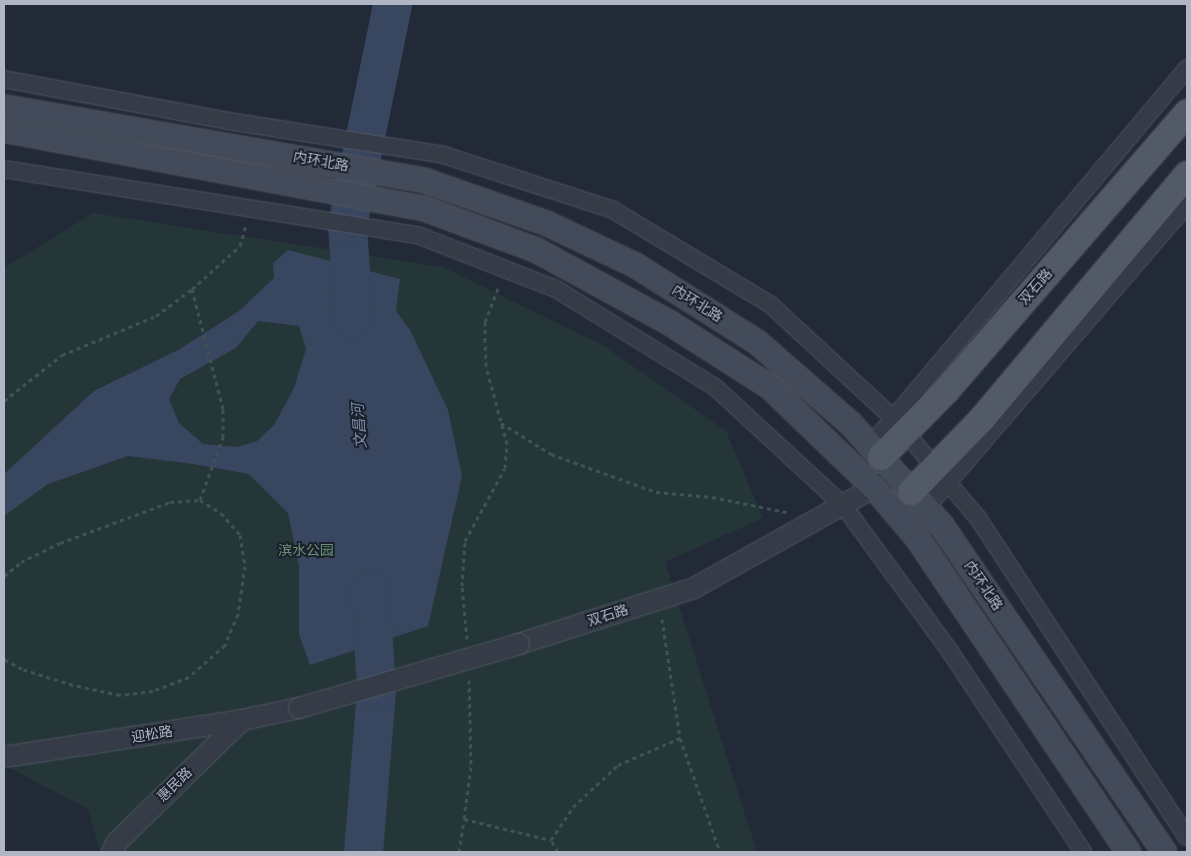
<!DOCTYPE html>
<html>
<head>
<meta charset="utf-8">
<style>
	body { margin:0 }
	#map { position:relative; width:1191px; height:856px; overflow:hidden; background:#222937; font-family:Rubik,"Noto Sans SC",sans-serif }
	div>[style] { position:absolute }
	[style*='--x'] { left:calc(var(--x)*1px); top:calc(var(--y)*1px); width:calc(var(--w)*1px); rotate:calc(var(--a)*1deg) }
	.green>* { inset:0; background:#253639 }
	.water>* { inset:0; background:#38465f }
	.river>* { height:39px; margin:-19.5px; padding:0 19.5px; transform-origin:19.5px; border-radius:19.5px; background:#38465f }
	.path>* { height:3px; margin-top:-1.5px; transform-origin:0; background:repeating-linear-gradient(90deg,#415255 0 4px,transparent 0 8px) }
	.roads { filter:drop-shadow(0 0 1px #505662) drop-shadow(0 0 1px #505662) }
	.minor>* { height:16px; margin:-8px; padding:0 8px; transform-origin:8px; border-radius:8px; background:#353c47 }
	.tertiary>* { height:20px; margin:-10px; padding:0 10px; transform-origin:10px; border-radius:10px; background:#353c47 }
	.secondary>* { height:24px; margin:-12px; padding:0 12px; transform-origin:12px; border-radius:12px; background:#434b5a }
	.primary>* { height:26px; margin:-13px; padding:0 13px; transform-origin:13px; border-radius:13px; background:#535a67 }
	.bridges { filter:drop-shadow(0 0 1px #505662) drop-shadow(0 0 1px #505662) }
	.tertiary-bridge>* { height:20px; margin:-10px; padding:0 10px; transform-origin:10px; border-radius:10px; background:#353c47 }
	span { translate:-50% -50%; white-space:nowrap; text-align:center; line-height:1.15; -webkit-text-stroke:4px #1b212c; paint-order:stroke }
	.street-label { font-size:14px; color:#b0b6c4 }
	.park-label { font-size:14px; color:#699375 }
	.water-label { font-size:15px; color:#798caa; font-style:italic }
	.frame { position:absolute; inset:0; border:5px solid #b0b6c4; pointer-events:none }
</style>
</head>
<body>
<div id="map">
	<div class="green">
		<i style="clip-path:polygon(93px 213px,443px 267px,604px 346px,726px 431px,763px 518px,665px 562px,757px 852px,100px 852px,88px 809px,4px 765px,4px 268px)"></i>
	</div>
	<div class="water">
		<i style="clip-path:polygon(evenodd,288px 250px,400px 279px,396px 311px,410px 330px,448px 410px,462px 476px,428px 626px,310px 665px,299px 634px,299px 567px,288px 513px,249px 474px,193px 464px,128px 456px,48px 484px,4px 516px,4px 474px,94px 391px,180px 349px,239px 311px,274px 278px,273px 263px,288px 250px,258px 321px,299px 326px,306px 349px,294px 388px,274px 425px,257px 441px,237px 447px,203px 444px,179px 423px,169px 399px,180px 379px,236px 348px,258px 321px)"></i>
	</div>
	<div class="river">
		<i style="--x:353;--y:318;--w:94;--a:-93.7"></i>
		<i style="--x:347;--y:224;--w:225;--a:-78.4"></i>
		<i style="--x:363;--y:852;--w:164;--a:-85.4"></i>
		<i style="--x:376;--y:689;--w:97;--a:-93.5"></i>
	</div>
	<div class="path">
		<i style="--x:4;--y:401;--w:74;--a:-38.4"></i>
		<i style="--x:62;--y:355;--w:102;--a:-22.5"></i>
		<i style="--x:156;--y:316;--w:45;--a:-36.9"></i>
		<i style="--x:501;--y:423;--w:59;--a:31.8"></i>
		<i style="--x:551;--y:454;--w:112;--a:19.9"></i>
		<i style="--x:656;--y:492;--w:56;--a:5.1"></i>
		<i style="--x:712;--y:497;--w:76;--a:11.5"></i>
		<i style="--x:200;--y:500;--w:67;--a:-69.9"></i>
		<i style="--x:223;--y:437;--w:28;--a:-90"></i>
		<i style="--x:223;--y:409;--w:124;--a:-104.5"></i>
		<i style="--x:192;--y:289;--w:64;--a:-41.9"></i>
		<i style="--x:240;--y:246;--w:22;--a:-74"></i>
		<i style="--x:4;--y:576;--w:22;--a:-39"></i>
		<i style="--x:21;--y:562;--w:43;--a:-26"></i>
		<i style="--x:60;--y:543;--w:117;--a:-20.4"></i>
		<i style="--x:170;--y:502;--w:30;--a:-4"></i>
		<i style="--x:200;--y:500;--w:25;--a:32"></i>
		<i style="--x:221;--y:513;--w:29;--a:49"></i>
		<i style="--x:240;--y:535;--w:31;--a:81"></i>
		<i style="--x:245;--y:566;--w:49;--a:98.3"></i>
		<i style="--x:238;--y:614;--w:34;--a:113"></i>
		<i style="--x:225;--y:645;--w:48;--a:138.4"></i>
		<i style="--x:189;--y:677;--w:39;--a:159"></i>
		<i style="--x:153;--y:691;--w:33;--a:173"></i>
		<i style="--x:120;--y:695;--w:48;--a:-168"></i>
		<i style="--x:73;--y:685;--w:53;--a:-162.6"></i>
		<i style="--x:22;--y:669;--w:21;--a:-151"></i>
		<i style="--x:662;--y:619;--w:120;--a:81.4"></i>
		<i style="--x:680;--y:738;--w:121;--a:70.7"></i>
		<i style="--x:467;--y:639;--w:53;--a:-95.4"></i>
		<i style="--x:462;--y:586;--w:45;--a:-86.2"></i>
		<i style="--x:465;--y:541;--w:83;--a:-61.3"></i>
		<i style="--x:505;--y:468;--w:24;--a:-85"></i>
		<i style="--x:507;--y:444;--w:81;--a:-105.1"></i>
		<i style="--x:486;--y:366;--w:25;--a:-92"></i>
		<i style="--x:485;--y:341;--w:19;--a:-90"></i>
		<i style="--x:485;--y:322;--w:39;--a:-69"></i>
		<i style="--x:469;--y:680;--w:87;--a:88.7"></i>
		<i style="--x:471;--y:767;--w:52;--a:97.7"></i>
		<i style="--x:464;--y:819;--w:89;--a:13.6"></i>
		<i style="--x:459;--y:852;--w:33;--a:-81"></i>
		<i style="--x:558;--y:852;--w:14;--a:-120"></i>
		<i style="--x:551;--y:840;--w:40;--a:-56"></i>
		<i style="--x:573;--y:807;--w:62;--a:-43"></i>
		<i style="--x:618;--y:765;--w:68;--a:-23.5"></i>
	</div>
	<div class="roads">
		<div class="minor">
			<i style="--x:4;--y:79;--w:228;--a:10.6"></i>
			<i style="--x:228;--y:121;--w:219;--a:8.9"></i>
			<i style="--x:444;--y:155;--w:178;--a:18"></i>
			<i style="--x:613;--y:210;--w:184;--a:31"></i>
			<i style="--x:771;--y:305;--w:168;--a:42.8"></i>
			<i style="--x:894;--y:419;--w:130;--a:49.7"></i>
			<i style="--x:978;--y:518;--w:381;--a:56.8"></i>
			<i style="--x:4;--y:169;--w:421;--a:9.1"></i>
			<i style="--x:420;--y:236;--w:146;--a:21.3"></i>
			<i style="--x:556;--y:289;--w:188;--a:31.7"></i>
			<i style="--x:716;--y:388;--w:173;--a:42.7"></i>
			<i style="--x:843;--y:505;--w:180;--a:53.8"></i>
			<i style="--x:949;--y:650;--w:242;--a:56.4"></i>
			<i style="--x:870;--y:446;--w:493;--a:-50"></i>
			<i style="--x:926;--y:508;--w:400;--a:-49.3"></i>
		</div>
		<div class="tertiary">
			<i style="--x:519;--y:644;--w:184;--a:-17.7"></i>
			<i style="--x:694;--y:588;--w:221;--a:-29.2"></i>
			<i style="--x:4;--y:757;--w:241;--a:-8.8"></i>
			<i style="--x:242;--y:720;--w:58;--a:-11.9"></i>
			<i style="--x:112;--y:852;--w:11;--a:-63"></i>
			<i style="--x:117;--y:842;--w:175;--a:-44.3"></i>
		</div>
		<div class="secondary">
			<i style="--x:4;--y:107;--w:428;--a:9.9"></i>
			<i style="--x:426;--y:181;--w:127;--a:19.3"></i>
			<i style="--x:546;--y:223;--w:98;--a:25.3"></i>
			<i style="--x:635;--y:265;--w:144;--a:32.3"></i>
			<i style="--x:757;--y:342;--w:123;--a:41.1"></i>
			<i style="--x:850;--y:423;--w:138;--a:48.2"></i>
			<i style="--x:942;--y:526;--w:394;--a:55.7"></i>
			<i style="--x:4;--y:130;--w:428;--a:10.6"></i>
			<i style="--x:425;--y:209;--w:118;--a:20.3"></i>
			<i style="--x:536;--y:250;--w:153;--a:28.6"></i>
			<i style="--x:670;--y:323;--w:119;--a:32.6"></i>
			<i style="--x:770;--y:387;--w:144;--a:43.9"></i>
			<i style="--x:874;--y:487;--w:68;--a:49.8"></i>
			<i style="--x:918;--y:539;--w:377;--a:56.1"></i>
		</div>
		<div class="primary">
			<i style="--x:881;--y:457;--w:94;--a:-45.4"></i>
			<i style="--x:947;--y:390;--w:367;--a:-49.1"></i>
			<i style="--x:911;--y:492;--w:102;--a:-45.8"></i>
			<i style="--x:982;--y:419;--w:319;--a:-50"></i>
		</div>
	</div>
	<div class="bridges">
		<div class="tertiary-bridge">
			<i style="--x:299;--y:708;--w:229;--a:-16.2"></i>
		</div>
	</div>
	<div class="street-label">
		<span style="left:321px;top:162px;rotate:10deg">内环北路</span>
		<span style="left:1036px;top:287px;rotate:-49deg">双石路</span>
		<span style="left:697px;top:304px;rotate:32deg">内环北路</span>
		<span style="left:983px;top:586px;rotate:56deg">内环北路</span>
		<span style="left:608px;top:616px;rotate:-18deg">双石路</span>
		<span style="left:152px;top:735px;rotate:-9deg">迎松路</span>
		<span style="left:175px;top:785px;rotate:-44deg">惠民路</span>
	</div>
	<div class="park-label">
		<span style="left:306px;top:551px">滨水公园</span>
	</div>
	<div class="water-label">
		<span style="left:360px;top:426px;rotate:-94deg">文昌河</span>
	</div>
	<div class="frame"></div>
</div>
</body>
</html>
